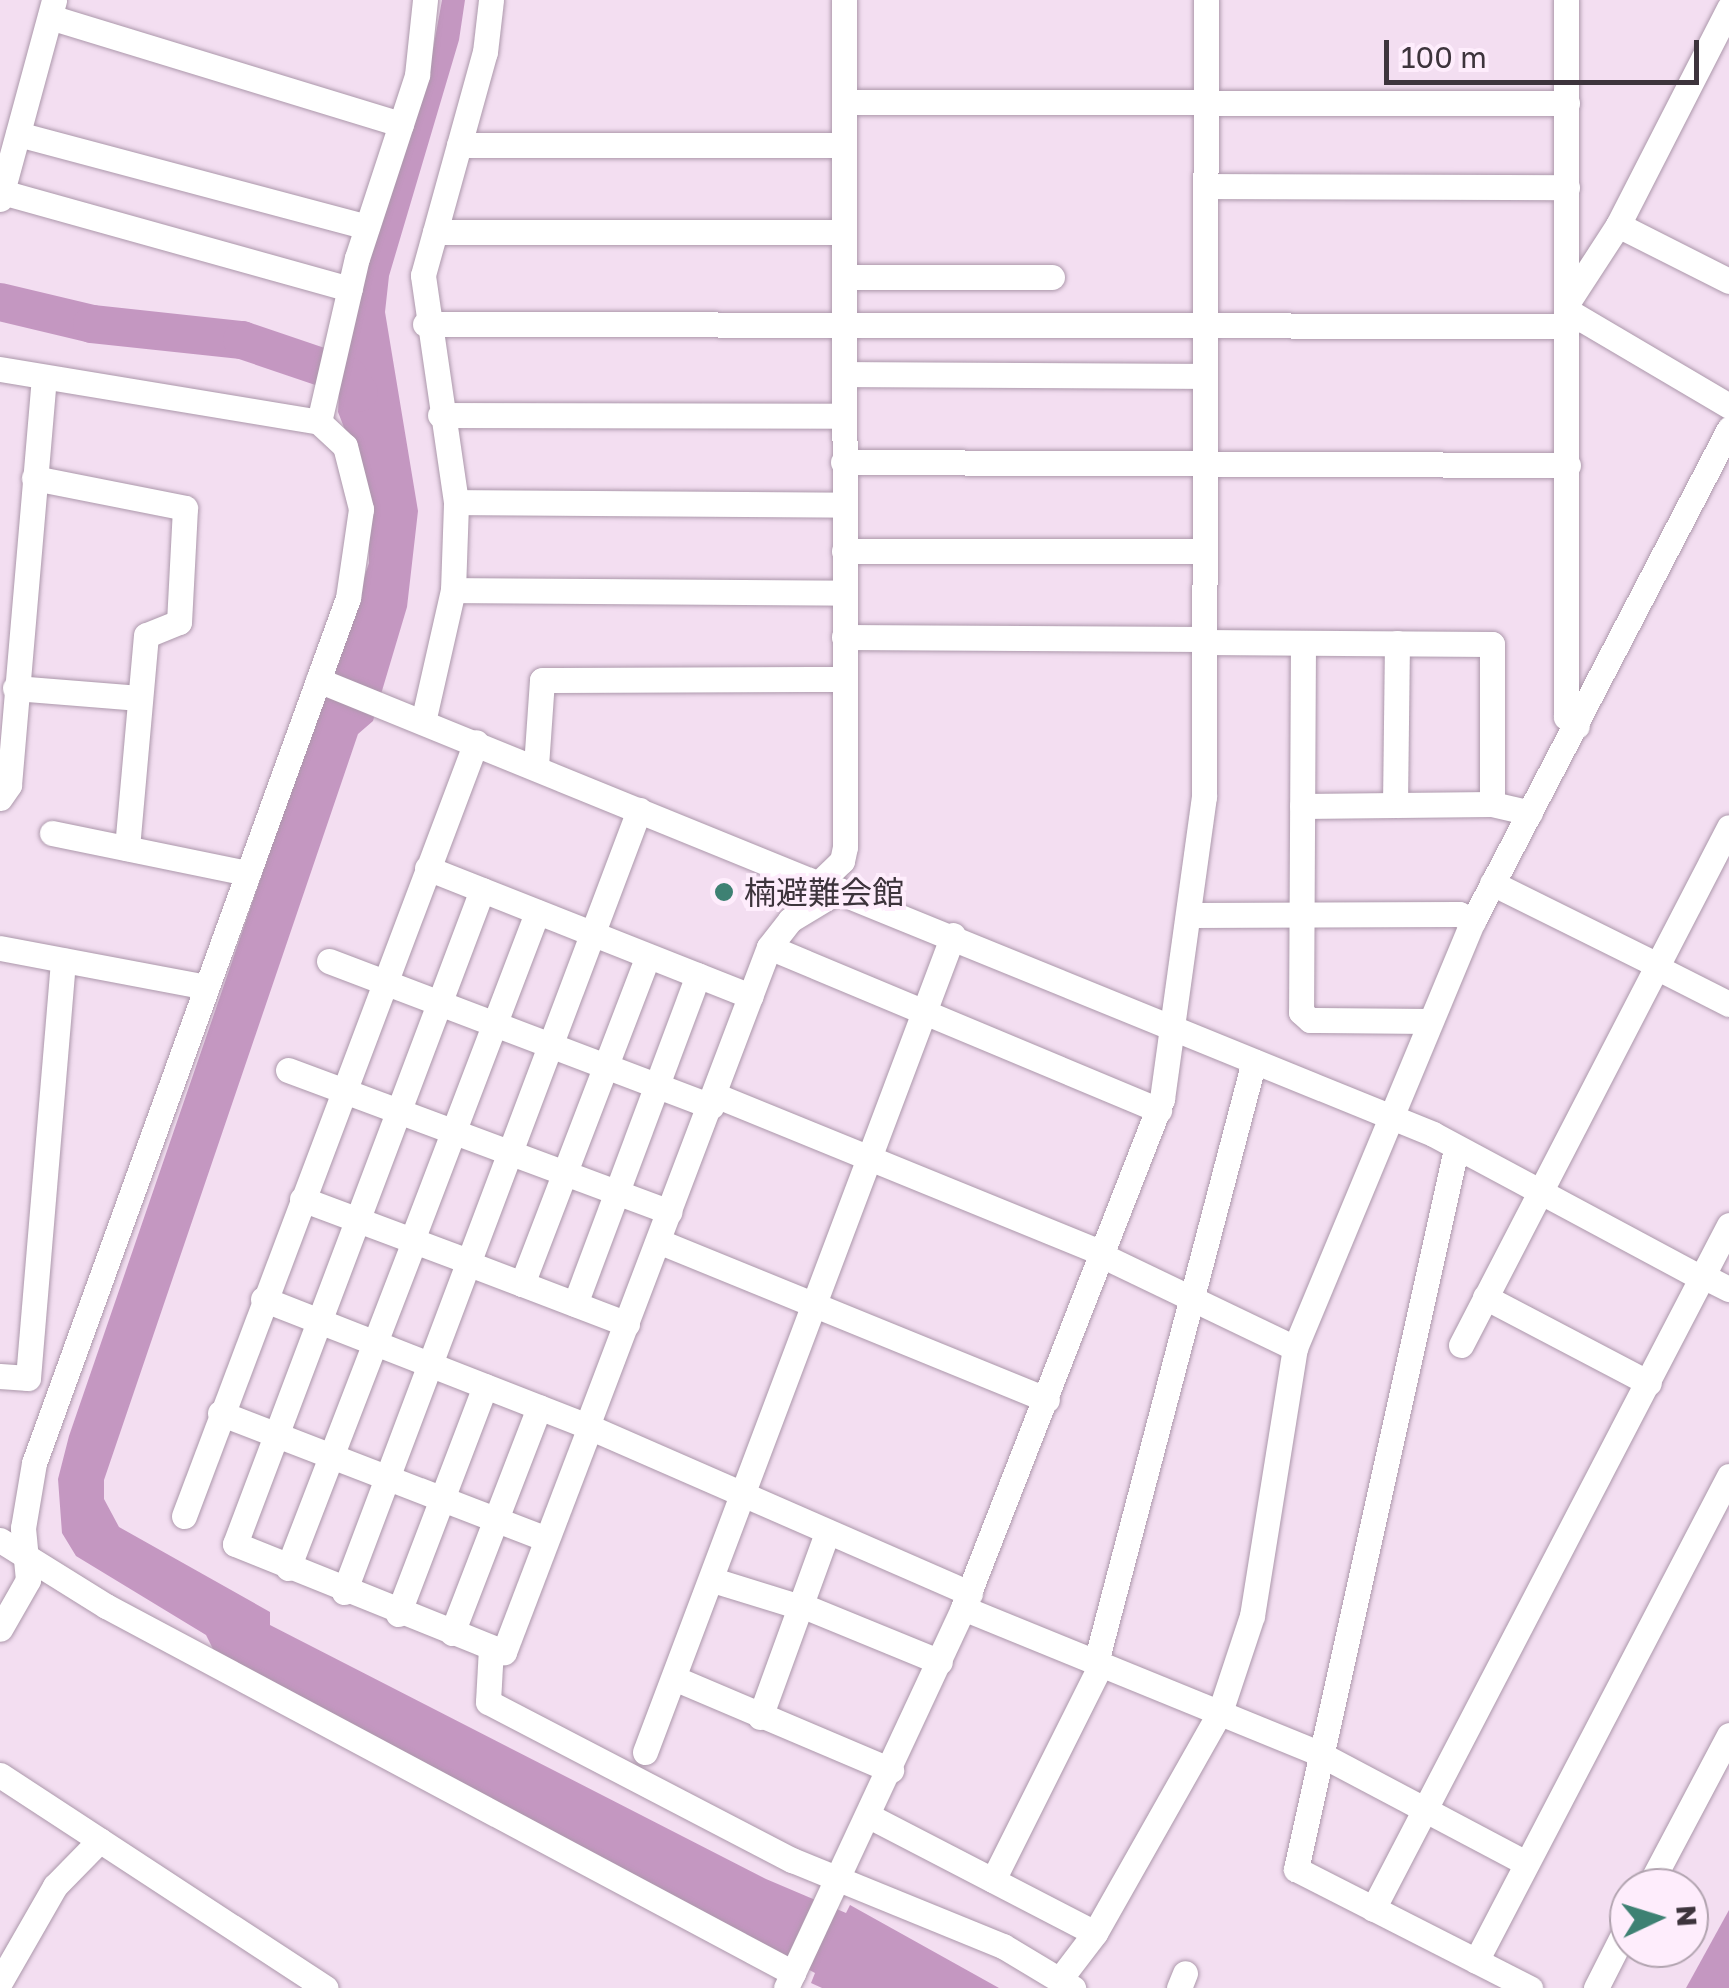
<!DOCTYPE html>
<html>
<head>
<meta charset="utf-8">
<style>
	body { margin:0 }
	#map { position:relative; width:1729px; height:1988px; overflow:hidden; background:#f3def1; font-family:"Golos Text","Noto Sans JP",sans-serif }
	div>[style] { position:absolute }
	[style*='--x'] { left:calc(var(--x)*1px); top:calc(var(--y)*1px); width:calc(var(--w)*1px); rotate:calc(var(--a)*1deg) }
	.water>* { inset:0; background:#c497c1 }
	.river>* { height:38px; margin:-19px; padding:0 19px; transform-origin:19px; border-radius:19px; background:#c497c1 }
	.roads { filter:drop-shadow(0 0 2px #ac98ab) drop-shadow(0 0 2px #ac98ab) }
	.minor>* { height:25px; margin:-12.5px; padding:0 12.5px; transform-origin:12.5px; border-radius:12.5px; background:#fff }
	.dots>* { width:28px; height:28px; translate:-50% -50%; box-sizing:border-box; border:5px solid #feedfc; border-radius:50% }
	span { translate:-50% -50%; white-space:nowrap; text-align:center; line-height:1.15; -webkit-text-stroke:8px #feedfc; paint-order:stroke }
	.poi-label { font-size:32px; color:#3d343c }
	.left { translate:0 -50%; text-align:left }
	.north { position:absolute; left:1609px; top:1868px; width:100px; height:100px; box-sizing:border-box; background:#feedfc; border:2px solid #b1a3af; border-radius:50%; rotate:86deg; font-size:28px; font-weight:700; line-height:40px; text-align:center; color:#3d343c }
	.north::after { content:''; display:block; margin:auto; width:35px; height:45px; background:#3e8173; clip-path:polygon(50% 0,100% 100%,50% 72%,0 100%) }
	.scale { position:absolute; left:1384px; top:40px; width:315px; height:45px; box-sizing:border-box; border:5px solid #3d343c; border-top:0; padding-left:12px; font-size:30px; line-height:35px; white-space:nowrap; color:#3d343c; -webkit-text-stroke:8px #feedfc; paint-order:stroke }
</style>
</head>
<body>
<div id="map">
	<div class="water">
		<i style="clip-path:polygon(442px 0,465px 0,459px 40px,389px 276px,385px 312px,418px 511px,407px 607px,373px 721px,358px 734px,104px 1480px,104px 1499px,119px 1527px,270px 1612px,270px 1625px,766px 1879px,846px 1913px,850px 1905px,999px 1988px,822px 1988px,811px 1983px,815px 1973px,215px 1653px,206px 1635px,76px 1556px,62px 1533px,58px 1479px,69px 1436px,369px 563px,369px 492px,338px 412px,339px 393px,366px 271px,426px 88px)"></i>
		<i style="clip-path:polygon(1729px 1910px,1729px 1988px,1686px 1988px)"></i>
	</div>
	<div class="river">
		<i style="--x:0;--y:302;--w:95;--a:13.4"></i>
		<i style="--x:92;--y:324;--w:151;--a:6.1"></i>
		<i style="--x:242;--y:340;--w:112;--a:18.8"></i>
		<i style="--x:348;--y:376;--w:20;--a:57"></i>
	</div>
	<div class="roads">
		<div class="minor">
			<i style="--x:1566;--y:0;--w:717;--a:90"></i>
			<i style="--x:1566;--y:717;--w:14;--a:39"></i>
			<i style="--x:50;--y:17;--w:367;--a:17"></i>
			<i style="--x:844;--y:102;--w:723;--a:0.08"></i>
			<i style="--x:18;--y:134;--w:361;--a:14.9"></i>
			<i style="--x:459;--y:145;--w:385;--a:0"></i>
			<i style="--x:1205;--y:186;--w:362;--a:0.2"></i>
			<i style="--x:2;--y:192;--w:361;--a:15.6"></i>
			<i style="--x:0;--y:199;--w:206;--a:-74.8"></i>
			<i style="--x:1618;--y:225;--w:124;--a:26.8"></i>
			<i style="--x:435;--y:232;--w:409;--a:0"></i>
			<i style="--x:844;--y:277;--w:208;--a:0"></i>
			<i style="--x:1568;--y:302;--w:92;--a:-57"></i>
			<i style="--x:1618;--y:225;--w:244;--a:-62.9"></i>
			<i style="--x:1568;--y:311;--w:187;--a:30.5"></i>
			<i style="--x:425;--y:324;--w:1143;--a:0.1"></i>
			<i style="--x:0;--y:369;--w:323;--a:9.4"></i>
			<i style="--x:319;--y:422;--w:35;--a:43"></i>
			<i style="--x:345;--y:446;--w:65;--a:75.7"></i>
			<i style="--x:361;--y:509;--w:90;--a:98.3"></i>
			<i style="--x:348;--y:598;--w:920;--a:109.95"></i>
			<i style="--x:34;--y:1463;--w:66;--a:99.6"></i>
			<i style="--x:23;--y:1528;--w:52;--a:84.5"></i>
			<i style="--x:28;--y:1580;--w:56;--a:119.7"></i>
			<i style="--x:844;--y:374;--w:361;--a:0.3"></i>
			<i style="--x:440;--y:415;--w:403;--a:0.1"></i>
			<i style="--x:319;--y:422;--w:168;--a:-77"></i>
			<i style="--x:357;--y:258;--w:193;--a:-71.8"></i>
			<i style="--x:417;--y:75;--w:75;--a:-83.9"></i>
			<i style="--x:843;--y:462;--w:725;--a:0.24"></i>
			<i style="--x:34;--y:478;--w:154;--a:11.2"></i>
			<i style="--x:185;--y:508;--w:114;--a:93"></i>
			<i style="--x:179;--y:622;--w:35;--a:158"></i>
			<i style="--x:146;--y:635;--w:214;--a:95.1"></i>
			<i style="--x:456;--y:502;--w:388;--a:0.4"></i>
			<i style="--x:844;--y:551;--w:359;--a:0"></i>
			<i style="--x:453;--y:590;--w:390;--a:0.4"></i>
			<i style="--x:844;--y:637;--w:359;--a:0.3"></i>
			<i style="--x:1203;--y:642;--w:289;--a:0.4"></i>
			<i style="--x:1492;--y:644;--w:160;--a:90"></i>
			<i style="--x:1303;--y:643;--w:369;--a:90.3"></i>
			<i style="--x:1301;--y:1012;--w:12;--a:42"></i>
			<i style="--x:1310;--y:1020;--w:120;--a:0.5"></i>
			<i style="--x:318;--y:680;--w:1204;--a:22.15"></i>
			<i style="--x:1433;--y:1134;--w:304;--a:28.2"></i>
			<i style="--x:15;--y:688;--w:125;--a:4.6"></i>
			<i style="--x:423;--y:722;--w:135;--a:-77.2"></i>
			<i style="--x:453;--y:590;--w:88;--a:-88"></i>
			<i style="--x:456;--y:502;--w:229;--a:-98.3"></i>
			<i style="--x:423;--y:275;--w:231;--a:-74.5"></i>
			<i style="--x:485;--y:52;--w:52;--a:-83.4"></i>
			<i style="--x:536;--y:766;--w:86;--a:-86"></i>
			<i style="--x:542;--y:680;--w:302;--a:-0.2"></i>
			<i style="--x:0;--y:798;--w:16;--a:-55"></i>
			<i style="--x:9;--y:785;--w:409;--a:-85.1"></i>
			<i style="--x:1395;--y:805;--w:162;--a:-89.3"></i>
			<i style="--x:1302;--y:806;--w:190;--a:-0.6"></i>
			<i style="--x:1492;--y:804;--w:39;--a:13"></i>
			<i style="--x:52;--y:833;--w:199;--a:11.6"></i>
			<i style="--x:427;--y:868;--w:348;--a:21.6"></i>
			<i style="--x:819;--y:883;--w:32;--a:-44"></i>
			<i style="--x:842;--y:861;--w:14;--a:-78"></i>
			<i style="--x:845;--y:847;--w:847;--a:-90.07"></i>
			<i style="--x:1492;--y:883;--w:184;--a:26.4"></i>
			<i style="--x:482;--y:890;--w:699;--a:110.69"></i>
			<i style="--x:235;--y:1544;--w:290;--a:21.9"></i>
			<i style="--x:504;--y:1652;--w:239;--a:-69.1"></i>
			<i style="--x:1191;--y:915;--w:268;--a:-0.2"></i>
			<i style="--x:1459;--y:914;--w:16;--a:27"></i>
			<i style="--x:769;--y:947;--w:423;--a:22.7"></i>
			<i style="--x:0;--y:948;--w:210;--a:10.7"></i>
			<i style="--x:329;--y:961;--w:409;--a:20.8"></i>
			<i style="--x:1656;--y:967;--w:82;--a:26.9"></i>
			<i style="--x:288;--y:1070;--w:407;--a:20.4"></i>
			<i style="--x:715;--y:1095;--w:420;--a:22.2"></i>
			<i style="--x:1456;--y:1149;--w:738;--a:102.53"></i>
			<i style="--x:1296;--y:1869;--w:263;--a:27"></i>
			<i style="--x:302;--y:1199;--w:177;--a:20.5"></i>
			<i style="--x:412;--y:1240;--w:351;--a:-69.1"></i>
			<i style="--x:658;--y:1241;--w:420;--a:22.2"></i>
			<i style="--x:1103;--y:1256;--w:213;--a:25.6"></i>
			<i style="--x:467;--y:1263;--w:59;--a:20.9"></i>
			<i style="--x:1703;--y:1276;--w:29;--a:27"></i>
			<i style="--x:1485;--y:1297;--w:185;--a:27.7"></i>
			<i style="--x:263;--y:1299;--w:348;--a:21.4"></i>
			<i style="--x:587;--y:1426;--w:418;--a:23.6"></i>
			<i style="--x:575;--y:1304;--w:351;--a:-69.5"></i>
			<i style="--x:627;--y:1324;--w:112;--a:-159.1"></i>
			<i style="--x:522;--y:1284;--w:351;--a:-69"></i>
			<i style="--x:1461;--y:1345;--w:583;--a:-62.64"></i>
			<i style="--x:0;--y:1376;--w:28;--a:4"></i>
			<i style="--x:28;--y:1378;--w:419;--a:-85.2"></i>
			<i style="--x:220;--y:1413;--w:350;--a:21.1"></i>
			<i style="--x:587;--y:1426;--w:512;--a:-69.2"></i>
			<i style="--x:769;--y:947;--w:34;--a:-52"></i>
			<i style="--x:790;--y:920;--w:58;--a:-31"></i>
			<i style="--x:184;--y:1516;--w:827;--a:-69.33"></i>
			<i style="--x:0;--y:1540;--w:125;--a:31.9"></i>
			<i style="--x:106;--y:1606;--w:779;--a:28.11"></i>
			<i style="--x:288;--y:1568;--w:350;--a:-68.9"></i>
			<i style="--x:713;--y:1580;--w:91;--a:17.2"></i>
			<i style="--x:344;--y:1592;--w:836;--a:-69.33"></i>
			<i style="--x:801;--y:1605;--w:150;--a:22.3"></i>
			<i style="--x:963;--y:1608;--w:383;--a:22.2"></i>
			<i style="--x:1318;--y:1753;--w:235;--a:27.9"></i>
			<i style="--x:398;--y:1614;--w:244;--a:-69.1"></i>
			<i style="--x:452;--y:1633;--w:242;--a:-68.9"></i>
			<i style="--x:491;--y:1648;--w:54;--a:93.2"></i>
			<i style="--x:488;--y:1702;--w:343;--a:27.5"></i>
			<i style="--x:792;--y:1860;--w:228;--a:22.2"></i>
			<i style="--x:1003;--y:1946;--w:82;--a:31"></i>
			<i style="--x:1096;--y:1662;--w:621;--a:-75.27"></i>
			<i style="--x:674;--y:1678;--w:236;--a:23"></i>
			<i style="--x:760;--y:1717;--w:196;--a:-70"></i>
			<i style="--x:645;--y:1752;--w:873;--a:-69.34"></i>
			<i style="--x:0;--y:1775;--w:389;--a:33.2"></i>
			<i style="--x:869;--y:1816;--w:254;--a:27.4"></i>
			<i style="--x:993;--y:1880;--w:241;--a:-63.4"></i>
			<i style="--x:1648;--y:1888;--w:173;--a:-62.1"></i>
			<i style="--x:1373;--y:1909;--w:771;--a:-62.5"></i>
			<i style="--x:1476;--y:1961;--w:547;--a:-62.45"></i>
			<i style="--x:1060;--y:1979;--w:58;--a:-52.7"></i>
			<i style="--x:1095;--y:1933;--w:254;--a:-60.5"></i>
			<i style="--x:1220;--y:1712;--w:101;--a:-71.6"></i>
			<i style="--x:1252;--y:1616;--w:271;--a:-80.9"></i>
			<i style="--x:1295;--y:1348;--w:463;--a:-67.4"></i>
			<i style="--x:1473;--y:921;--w:555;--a:-62.51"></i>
			<i style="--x:0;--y:1982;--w:111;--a:-60.2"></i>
			<i style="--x:55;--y:1886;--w:64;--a:-45.6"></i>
			<i style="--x:786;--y:1988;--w:419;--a:-65"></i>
			<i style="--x:963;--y:1608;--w:547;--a:-68.65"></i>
			<i style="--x:1162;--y:1099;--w:305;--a:-82.1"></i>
			<i style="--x:1204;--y:797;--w:797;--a:-89.86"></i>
			<i style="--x:1179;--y:1988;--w:16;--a:-68"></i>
			<i style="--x:1596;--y:1988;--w:73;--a:-63.1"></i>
		</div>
	</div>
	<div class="dots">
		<i style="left:724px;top:892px;background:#3e8173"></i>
	</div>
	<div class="poi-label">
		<span class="left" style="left:744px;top:892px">楠避難会館</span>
	</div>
	<div class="north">N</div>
	<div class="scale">100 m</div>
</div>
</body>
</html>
